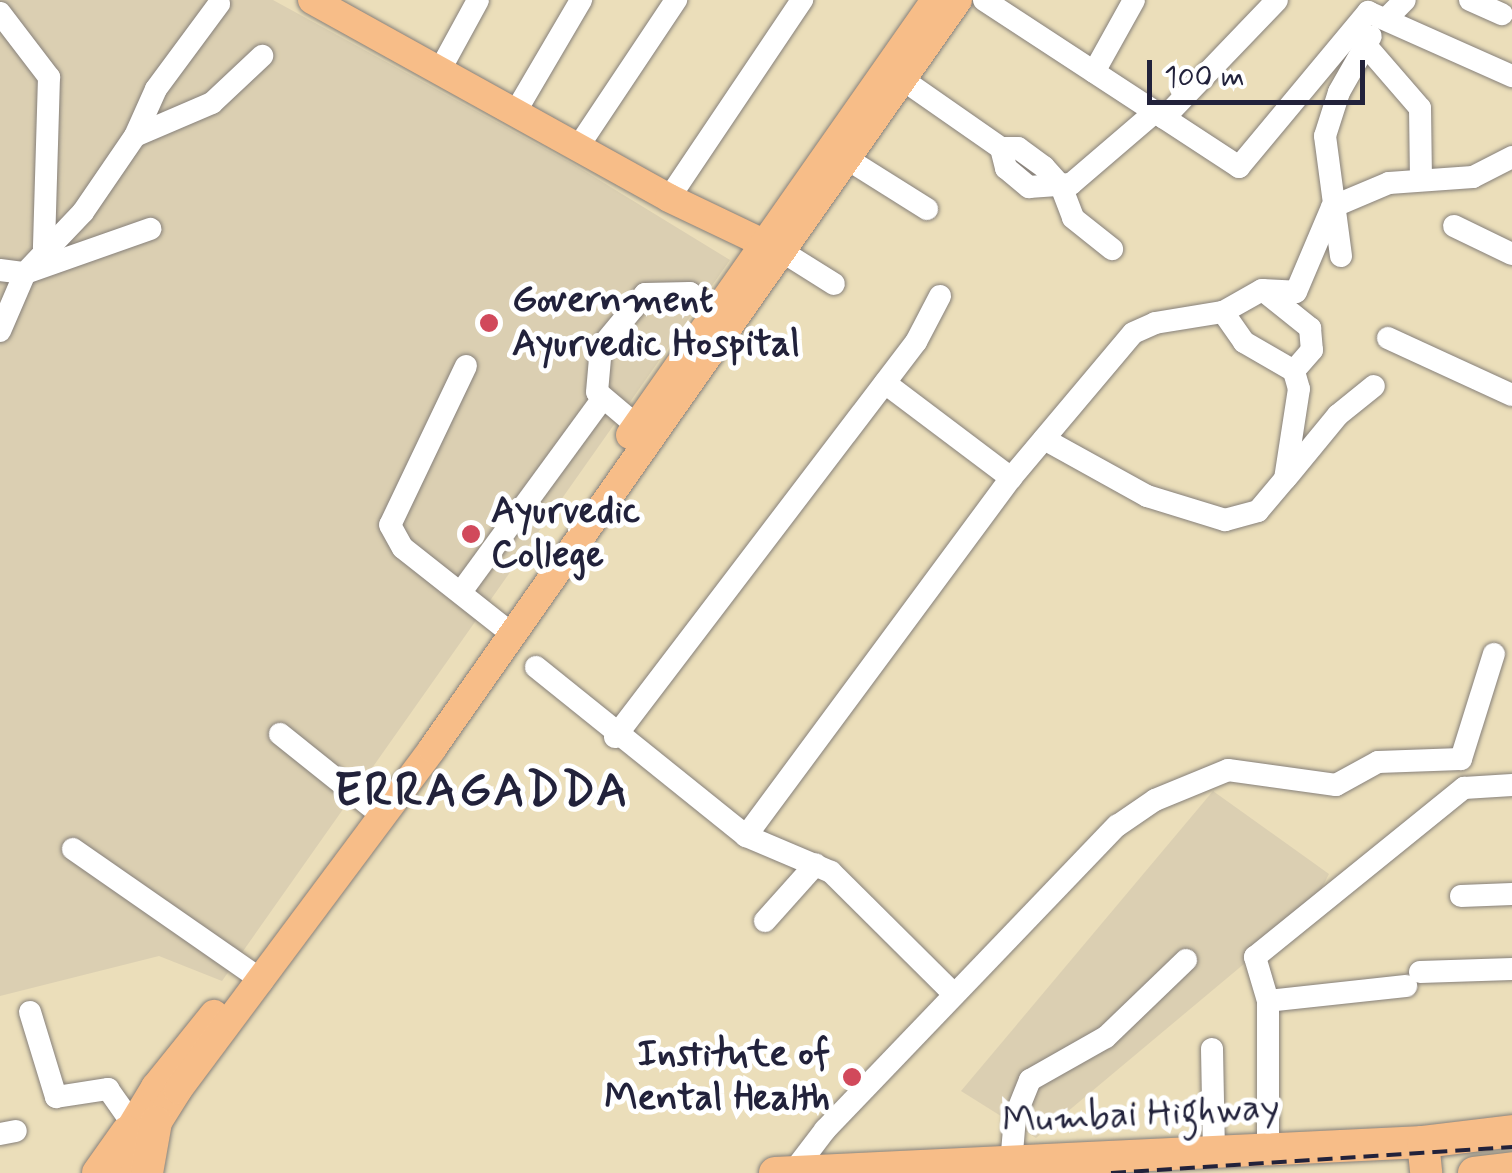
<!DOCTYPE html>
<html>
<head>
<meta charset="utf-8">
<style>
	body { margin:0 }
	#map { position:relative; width:1512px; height:1173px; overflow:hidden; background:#ebdeba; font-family:Mynerve,sans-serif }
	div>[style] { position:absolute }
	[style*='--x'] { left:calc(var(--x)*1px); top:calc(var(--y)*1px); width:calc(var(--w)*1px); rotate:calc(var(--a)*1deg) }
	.built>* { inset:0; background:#dbcfb2 }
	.roads { filter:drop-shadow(0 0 2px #86807a) drop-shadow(0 0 2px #86807a) }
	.minor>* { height:22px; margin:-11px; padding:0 11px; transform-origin:11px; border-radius:11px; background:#fff }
	.major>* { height:28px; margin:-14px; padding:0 14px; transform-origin:14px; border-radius:14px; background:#f7bd88 }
	.highway>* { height:32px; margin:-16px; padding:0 16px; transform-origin:16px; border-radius:16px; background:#f7bd88 }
	.rail>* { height:4px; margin-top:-2px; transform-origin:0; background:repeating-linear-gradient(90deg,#22223b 0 15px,transparent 0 23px) }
	.dots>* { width:28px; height:28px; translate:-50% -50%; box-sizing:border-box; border:5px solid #fff; border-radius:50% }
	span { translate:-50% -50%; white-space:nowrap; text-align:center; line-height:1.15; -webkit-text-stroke:10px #fff; paint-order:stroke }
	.poi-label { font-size:38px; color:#22223b; font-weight:700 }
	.left { translate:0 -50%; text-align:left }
	.right { translate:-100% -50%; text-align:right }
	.street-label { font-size:38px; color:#22223b }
	.district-label { font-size:48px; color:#22223b; font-weight:700; letter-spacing:2.5px }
	.scale { position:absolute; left:1147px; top:60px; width:218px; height:45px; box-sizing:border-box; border:5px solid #22223b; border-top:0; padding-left:12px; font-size:30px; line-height:35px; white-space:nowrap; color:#22223b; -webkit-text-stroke:8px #fff; paint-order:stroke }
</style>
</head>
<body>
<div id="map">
	<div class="built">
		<i style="clip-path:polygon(0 0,273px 0,573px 164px,730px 260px,222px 981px,159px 956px,0 996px)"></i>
		<i style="clip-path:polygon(1213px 791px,1329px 874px,1312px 907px,1036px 1138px,961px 1091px)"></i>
	</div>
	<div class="roads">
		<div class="minor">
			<i style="--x:984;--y:0;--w:305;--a:33.2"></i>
			<i style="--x:1239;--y:167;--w:202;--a:-50.2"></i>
			<i style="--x:1368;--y:12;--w:158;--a:24"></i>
			<i style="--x:1470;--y:0;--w:35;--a:24"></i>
			<i style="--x:0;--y:13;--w:81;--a:52.6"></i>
			<i style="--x:49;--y:77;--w:171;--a:91.7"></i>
			<i style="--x:1387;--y:18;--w:25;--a:-45"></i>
			<i style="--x:1368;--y:48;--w:79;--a:49.1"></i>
			<i style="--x:1420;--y:108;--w:71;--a:89.2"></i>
			<i style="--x:441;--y:68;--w:77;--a:-61.4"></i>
			<i style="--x:889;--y:70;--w:136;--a:34.9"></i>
			<i style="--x:1001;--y:148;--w:17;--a:0"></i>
			<i style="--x:1018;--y:148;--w:32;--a:36"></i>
			<i style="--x:1044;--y:167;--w:25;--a:48"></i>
			<i style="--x:1061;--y:186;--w:34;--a:69"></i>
			<i style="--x:1073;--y:218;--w:50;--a:38.5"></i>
			<i style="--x:1094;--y:72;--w:82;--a:-60.9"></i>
			<i style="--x:516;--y:111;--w:129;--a:-59.6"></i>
			<i style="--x:1164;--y:118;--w:163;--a:-46.2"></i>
			<i style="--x:135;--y:136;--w:51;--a:-65.9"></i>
			<i style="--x:156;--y:89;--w:106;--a:-53.5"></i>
			<i style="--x:578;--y:147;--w:177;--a:-56.3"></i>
			<i style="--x:1001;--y:148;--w:21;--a:76"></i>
			<i style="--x:1006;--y:168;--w:30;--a:40"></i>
			<i style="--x:1029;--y:187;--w:42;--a:-4.1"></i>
			<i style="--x:1071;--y:184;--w:111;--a:-40.6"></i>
			<i style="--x:833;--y:150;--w:111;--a:32.1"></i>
			<i style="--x:669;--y:198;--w:239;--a:-56.1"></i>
			<i style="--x:1454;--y:226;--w:64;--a:25.8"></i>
			<i style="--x:783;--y:252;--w:60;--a:32.1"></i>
			<i style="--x:1341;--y:256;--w:121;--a:-97.6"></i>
			<i style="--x:1325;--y:136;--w:46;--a:-72.3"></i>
			<i style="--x:1339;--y:92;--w:64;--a:-60.3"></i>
			<i style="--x:0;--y:270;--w:25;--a:7"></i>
			<i style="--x:25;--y:273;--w:133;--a:-19.4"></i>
			<i style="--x:1265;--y:292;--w:58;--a:38.7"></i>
			<i style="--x:1310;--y:328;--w:22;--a:85"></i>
			<i style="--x:1312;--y:350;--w:28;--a:131"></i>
			<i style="--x:0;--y:331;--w:63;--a:-66.7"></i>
			<i style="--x:25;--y:273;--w:84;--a:-46.4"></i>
			<i style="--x:83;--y:212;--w:92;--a:-55.6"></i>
			<i style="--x:135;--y:136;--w:84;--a:-23.2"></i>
			<i style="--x:212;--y:103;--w:69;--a:-43.2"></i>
			<i style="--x:1388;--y:338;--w:136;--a:24.7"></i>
			<i style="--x:466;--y:366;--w:176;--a:115.5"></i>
			<i style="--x:390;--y:525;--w:26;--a:61"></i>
			<i style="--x:403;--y:548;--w:139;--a:38.3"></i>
			<i style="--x:885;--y:383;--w:158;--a:37"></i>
			<i style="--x:637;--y:426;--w:52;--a:-139.6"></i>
			<i style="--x:597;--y:392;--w:45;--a:-84.9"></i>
			<i style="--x:601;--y:347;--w:69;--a:-50.3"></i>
			<i style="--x:645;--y:294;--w:45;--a:-1.3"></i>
			<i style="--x:690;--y:293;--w:32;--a:35"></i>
			<i style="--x:1044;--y:439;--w:118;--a:29"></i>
			<i style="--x:1147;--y:496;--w:82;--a:17.1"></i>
			<i style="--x:1225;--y:520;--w:34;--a:-15"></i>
			<i style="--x:1258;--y:511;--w:42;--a:-49.8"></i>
			<i style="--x:1285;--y:479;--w:91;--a:-81.2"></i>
			<i style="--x:1299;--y:389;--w:19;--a:-106"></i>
			<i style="--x:1294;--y:371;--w:58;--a:-149.9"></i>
			<i style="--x:1244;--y:342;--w:37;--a:-125"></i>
			<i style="--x:1287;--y:477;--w:80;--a:-50.6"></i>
			<i style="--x:1338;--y:415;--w:46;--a:-38.9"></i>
			<i style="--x:461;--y:592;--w:237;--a:-53.8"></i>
			<i style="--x:536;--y:667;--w:270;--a:38.8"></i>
			<i style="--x:746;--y:836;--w:92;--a:23"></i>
			<i style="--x:831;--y:872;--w:172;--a:44.8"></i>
			<i style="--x:280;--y:734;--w:115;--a:38.7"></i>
			<i style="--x:615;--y:737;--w:497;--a:-52.7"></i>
			<i style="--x:916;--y:342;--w:52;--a:-62.4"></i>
			<i style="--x:746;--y:836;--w:445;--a:-53.5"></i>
			<i style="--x:1011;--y:478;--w:189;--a:-49.9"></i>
			<i style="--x:1133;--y:333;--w:24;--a:-24"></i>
			<i style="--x:1155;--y:323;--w:69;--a:-9.2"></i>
			<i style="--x:1223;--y:312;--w:45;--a:-29.4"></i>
			<i style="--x:1262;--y:290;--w:34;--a:3"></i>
			<i style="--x:1296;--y:292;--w:92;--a:-67"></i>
			<i style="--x:1332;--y:207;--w:62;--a:-22.8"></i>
			<i style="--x:1389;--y:183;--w:84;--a:-4.1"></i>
			<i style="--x:1473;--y:177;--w:44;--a:-27.1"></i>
			<i style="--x:73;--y:849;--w:231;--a:34.8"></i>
			<i style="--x:1461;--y:896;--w:51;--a:-2.2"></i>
			<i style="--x:765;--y:921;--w:76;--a:-48.2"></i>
			<i style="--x:1420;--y:972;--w:92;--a:-1.9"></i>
			<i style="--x:1268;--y:1001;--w:46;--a:-106.5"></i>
			<i style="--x:1255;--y:957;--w:269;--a:-39"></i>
			<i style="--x:1464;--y:788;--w:48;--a:-3.6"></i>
			<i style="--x:30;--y:1012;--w:89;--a:73"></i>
			<i style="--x:56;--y:1097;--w:53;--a:-8.7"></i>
			<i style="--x:108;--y:1089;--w:42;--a:54.8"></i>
			<i style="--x:1212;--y:1049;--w:101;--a:88.9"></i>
			<i style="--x:0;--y:1134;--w:16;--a:-11"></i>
			<i style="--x:1268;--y:1147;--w:146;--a:-90"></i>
			<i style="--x:1268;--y:1001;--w:139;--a:-6.2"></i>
			<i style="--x:1011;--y:1164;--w:47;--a:-85.1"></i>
			<i style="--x:1015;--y:1117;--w:40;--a:-68"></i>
			<i style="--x:1030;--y:1080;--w:87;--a:-29.5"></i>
			<i style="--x:1106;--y:1037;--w:111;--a:-43.9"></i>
			<i style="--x:793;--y:1172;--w:53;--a:-52.7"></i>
			<i style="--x:825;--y:1130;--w:422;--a:-46.2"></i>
			<i style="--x:1117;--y:826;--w:46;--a:-34.4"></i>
			<i style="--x:1155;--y:800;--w:79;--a:-22.3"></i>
			<i style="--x:1228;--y:770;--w:109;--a:7.9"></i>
			<i style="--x:1336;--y:785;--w:48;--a:-28.7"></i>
			<i style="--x:1378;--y:762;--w:83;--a:-2.1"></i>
			<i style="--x:1461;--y:759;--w:110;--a:-72.6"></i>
		</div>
		<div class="major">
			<i style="--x:312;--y:0;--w:408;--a:29"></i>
			<i style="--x:669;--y:198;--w:121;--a:25.5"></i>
			<i style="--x:630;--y:435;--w:531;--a:-54.96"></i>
			<i style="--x:117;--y:1150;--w:74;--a:-58.9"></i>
			<i style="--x:155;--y:1087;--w:94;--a:-51.1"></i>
			<i style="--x:126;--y:1173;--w:98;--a:-57.9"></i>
			<i style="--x:178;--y:1090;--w:425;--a:-53.3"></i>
			<i style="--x:432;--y:749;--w:915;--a:-54.92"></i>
		</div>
		<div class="highway">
			<i style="--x:1423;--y:1142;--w:31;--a:84"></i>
			<i style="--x:98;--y:1173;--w:50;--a:-54.7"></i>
			<i style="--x:147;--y:1173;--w:52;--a:-80"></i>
			<i style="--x:775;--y:1173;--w:649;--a:-2.74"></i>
			<i style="--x:1423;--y:1142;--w:90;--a:-7"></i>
			<i style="--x:1474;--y:1173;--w:38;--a:-7"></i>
		</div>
	</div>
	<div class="rail">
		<i style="--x:1111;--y:1173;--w:402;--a:-3.7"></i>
	</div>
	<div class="dots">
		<i style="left:489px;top:323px;background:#d1495b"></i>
		<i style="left:471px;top:534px;background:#d1495b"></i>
		<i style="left:852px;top:1077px;background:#d1495b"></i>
	</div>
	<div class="poi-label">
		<span class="left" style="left:512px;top:323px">Government<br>Ayurvedic Hospital</span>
		<span class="left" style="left:491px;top:534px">Ayurvedic<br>College</span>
		<span class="right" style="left:830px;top:1077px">Institute of<br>Mental Health</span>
	</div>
	<div class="street-label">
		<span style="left:1141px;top:1115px;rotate:-3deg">Mumbai Highway</span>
	</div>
	<div class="district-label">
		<span style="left:482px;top:792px">ERRAGADDA</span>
	</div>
	<div class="scale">100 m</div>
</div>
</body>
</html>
